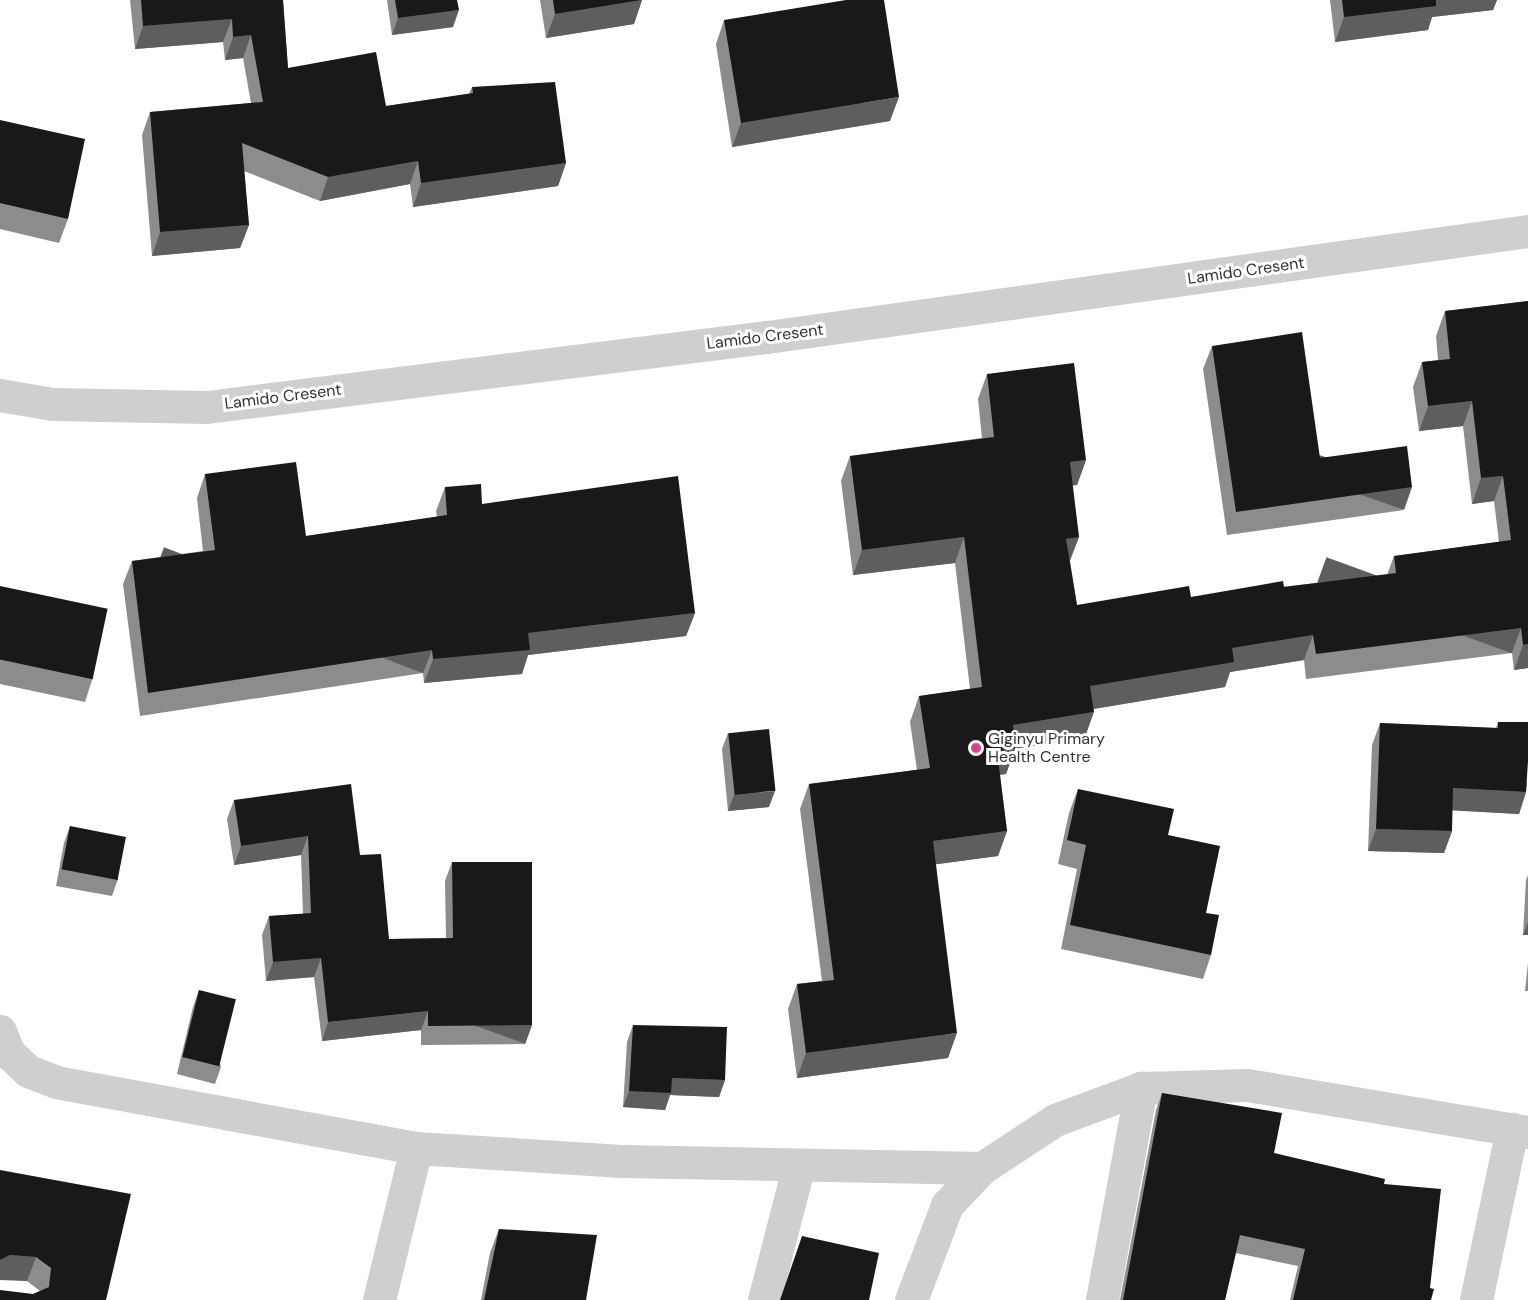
<!DOCTYPE html>
<html>
<head>
<meta charset="utf-8">
<style>
	body { margin:0 }
	#map { position:relative; width:1528px; height:1300px; overflow:hidden; background:#fff; font-family:"DM Sans",sans-serif }
	div>[style] { position:absolute }
	[style*='--x'] { left:calc(var(--x)*1px); top:calc(var(--y)*1px); width:calc(var(--w)*1px); rotate:calc(var(--a)*1deg) }
	.minor>* { height:33px; margin:-16.5px; padding:0 16.5px; transform-origin:16.5px; border-radius:16.5px; background:#cfcfcf }
	.tertiary>* { height:33px; margin:-16.5px; padding:0 16.5px; transform-origin:16.5px; border-radius:16.5px; background:#cfcfcf }
	.wall>* { inset:0; background:#8c8c8c }
	.shaded-wall>* { inset:0; background:#5e5e5e; transform-origin:0 0 }
	.building>* { inset:0; background:#191919; transform-origin:0 0 }
	.dots>* { width:16px; height:16px; translate:-50% -50%; box-sizing:border-box; border:3px solid #fff; border-radius:50% }
	span { translate:-50% -50%; white-space:nowrap; text-align:center; line-height:1.15; -webkit-text-stroke:6px #fff; paint-order:stroke }
	.street-label { font-size:16px; color:#323232 }
	.poi-label { font-size:16px; color:#323232 }
	.left { translate:0 -50%; text-align:left }
</style>
</head>
<body>
<div id="map">
	<div class="minor">
		<i style="--x:0;--y:1031;--w:24;--a:68"></i>
		<i style="--x:9;--y:1053;--w:26;--a:43"></i>
		<i style="--x:28;--y:1071;--w:30;--a:21"></i>
		<i style="--x:56;--y:1082;--w:366;--a:10.4"></i>
		<i style="--x:416;--y:1148;--w:206;--a:3.6"></i>
		<i style="--x:622;--y:1161;--w:360;--a:1.1"></i>
		<i style="--x:379;--y:1300;--w:156;--a:-76.3"></i>
		<i style="--x:764;--y:1300;--w:139;--a:-75.5"></i>
		<i style="--x:911;--y:1300;--w:102;--a:-69.2"></i>
		<i style="--x:947;--y:1205;--w:51;--a:-46.6"></i>
		<i style="--x:982;--y:1168;--w:87;--a:-33.3"></i>
		<i style="--x:1055;--y:1120;--w:92;--a:-20.4"></i>
		<i style="--x:1141;--y:1088;--w:106;--a:-1.6"></i>
		<i style="--x:1247;--y:1085;--w:285;--a:9.5"></i>
		<i style="--x:1102;--y:1300;--w:216;--a:-79.6"></i>
		<i style="--x:1476;--y:1300;--w:175;--a:-78.1"></i>
	</div>
	<div class="tertiary">
		<i style="--x:0;--y:395;--w:53;--a:9.8"></i>
		<i style="--x:52;--y:404;--w:155;--a:1.1"></i>
		<i style="--x:207;--y:407;--w:564;--a:-7.13"></i>
		<i style="--x:767;--y:337;--w:768;--a:-7.93"></i>
	</div>
	<div class="wall">
		<i style="clip-path:polygon(130px 0,283px 0,288px 68px,386px 106px,469px 94px,472px 87px,566px 163px,558px 186px,413px 207px,410px 184px,320px 201px,244px 171px,249px 225px,240px 248px,152px 256px,142px 135px,150px 112px,251px 103px,243px 58px,225px 60px,223px 42px,135px 49px)"></i>
		<i style="clip-path:polygon(387px 0,457px 0,453px 27px,392px 35px)"></i>
		<i style="clip-path:polygon(540px 0,642px 0,634px 24px,546px 38px)"></i>
		<i style="clip-path:polygon(1330px 0,1497px 0,1493px 10px,1432px 17px,1428px 30px,1335px 42px)"></i>
		<i style="clip-path:polygon(724px 20px,890px 121px,732px 147px,716px 44px)"></i>
		<i style="clip-path:polygon(0 120px,68px 219px,59px 243px,0 229px)"></i>
		<i style="clip-path:polygon(1528px 301px,1528px 668px,1514px 670px,1512px 653px,1306px 679px,1304px 660px,1230px 672px,1225px 687px,1094px 709px,1085px 737px,1015px 748px,1006px 774px,1000px 775px,1007px 831px,998px 856px,936px 864px,948px 1058px,797px 1078px,788px 1009px,797px 984px,822px 981px,800px 809px,809px 784px,917px 770px,910px 722px,919px 696px,970px 689px,955px 563px,853px 575px,841px 481px,850px 456px,982px 438px,978px 399px,987px 374px,1086px 460px,1077px 485px,1072px 485px,1079px 537px,1070px 561px,1077px 605px,1191px 597px,1387px 575px,1394px 556px,1499px 542px,1494px 501px,1472px 504px,1463px 426px,1419px 431px,1413px 387px,1422px 362px,1438px 360px,1436px 336px,1445px 311px)"></i>
		<i style="clip-path:polygon(1212px 346px,1320px 458px,1404px 510px,1227px 535px,1203px 369px)"></i>
		<i style="clip-path:polygon(205px 474px,306px 536px,437px 517px,436px 511px,445px 487px,482px 504px,695px 613px,686px 636px,528px 655px,522px 674px,424px 683px,423px 673px,140px 716px,123px 584px,132px 561px,203px 551px,197px 498px)"></i>
		<i style="clip-path:polygon(0 586px,93px 677px,85px 702px,0 684px)"></i>
		<i style="clip-path:polygon(1498px 722px,1527px 783px,1526px 792px,1519px 814px,1452px 810px,1452px 831px,1444px 853px,1368px 851px,1372px 745px,1380px 723px,1496px 728px)"></i>
		<i style="clip-path:polygon(728px 733px,769px 807px,728px 811px,722px 749px)"></i>
		<i style="clip-path:polygon(1078px 789px,1168px 835px,1206px 913px,1211px 955px,1203px 979px,1061px 949px,1077px 869px,1058px 864px,1069px 813px)"></i>
		<i style="clip-path:polygon(234px 800px,360px 855px,389px 939px,446px 938px,445px 881px,452px 862px,532px 1025px,525px 1044px,421px 1045px,421px 1030px,322px 1041px,314px 977px,266px 981px,262px 935px,269px 916px,303px 914px,301px 855px,234px 865px,227px 819px)"></i>
		<i style="clip-path:polygon(70px 826px,118px 879px,112px 896px,56px 886px,64px 843px)"></i>
		<i style="clip-path:polygon(1528px 875px,1528px 935px,1523px 935px,1526px 880px)"></i>
		<i style="clip-path:polygon(1528px 963px,1528px 991px,1525px 991px)"></i>
		<i style="clip-path:polygon(199px 990px,221px 1067px,215px 1084px,177px 1074px,193px 1007px)"></i>
		<i style="clip-path:polygon(633px 1025px,725px 1080px,719px 1097px,670px 1095px,665px 1110px,623px 1107px,627px 1042px)"></i>
		<i style="clip-path:polygon(1162px 1093px,1274px 1153px,1384px 1184px,1430px 1288px,1431px 1300px,1290px 1300px,1298px 1266px,1236px 1253px,1225px 1300px,1120px 1300px,1156px 1110px)"></i>
		<i style="clip-path:polygon(0 1170px,106px 1300px,33px 1294px,40px 1291px,27px 1281px,1px 1279px)"></i>
		<i style="clip-path:polygon(499px 1229px,586px 1300px,481px 1300px,490px 1253px)"></i>
	</div>
	<div class="shaded-wall">
		<i style="clip-path:polygon(642px 0,634px 24px,546px 38px,555px 14px)"></i>
		<i style="clip-path:polygon(1433px 0,1497px 0,1493px 10px,1432px 17px,1428px 30px,1335px 42px,1344px 17px)"></i>
		<i style="clip-path:polygon(459px 10px,453px 27px,392px 35px,398px 18px)"></i>
		<i style="clip-path:polygon(232px 19px,223px 42px,135px 49px,143px 26px)"></i>
		<i style="clip-path:polygon(251px 35px,243px 58px,225px 60px,233px 37px)"></i>
		<i style="clip-path:polygon(899px 97px,890px 121px,732px 147px,741px 123px)"></i>
		<i style="clip-path:polygon(418px 161px,410px 184px,320px 201px,328px 177px)"></i>
		<i style="clip-path:polygon(566px 163px,558px 186px,413px 207px,421px 183px)"></i>
		<i style="clip-path:polygon(249px 225px,240px 248px,152px 256px,160px 232px)"></i>
		<i style="clip-path:polygon(1472px 401px,1463px 426px,1419px 431px,1428px 406px)"></i>
		<i style="clip-path:polygon(1086px 460px,1077px 485px,1060px 487px,1070px 462px)"></i>
		<i style="clip-path:polygon(1503px 476px,1494px 501px,1472px 504px,1481px 478px)"></i>
		<i style="left:1412px;top:487px;width:24px;height:178px;rotate:109deg"></i>
		<i style="clip-path:polygon(964px 537px,955px 563px,853px 575px,862px 550px)"></i>
		<i style="clip-path:polygon(1079px 537px,1069px 562px,1066px 539px)"></i>
		<i style="clip-path:polygon(695px 613px,686px 636px,528px 655px,522px 674px,424px 683px,433px 659px,528px 633px)"></i>
		<i style="left:1521px;top:628px;width:27px;height:207px;rotate:110deg"></i>
		<i style="clip-path:polygon(1313px 635px,1304px 660px,1230px 672px,1225px 687px,1081px 711px,1090px 686px,1232px 648px)"></i>
		<i style="clip-path:polygon(1528px 644px,1528px 668px,1514px 670px,1523px 645px)"></i>
		<i style="left:432px;top:650px;width:25px;height:287px;rotate:111deg"></i>
		<i style="clip-path:polygon(1094px 712px,1085px 737px,1008px 750px,1015px 749px,1006px 774px,987px 776px,997px 751px,1013px 725px)"></i>
		<i style="clip-path:polygon(1453px 788px,1526px 792px,1519px 814px,1445px 810px)"></i>
		<i style="clip-path:polygon(775px 791px,769px 807px,728px 811px,734px 795px)"></i>
		<i style="clip-path:polygon(1376px 829px,1452px 831px,1444px 853px,1368px 851px)"></i>
		<i style="clip-path:polygon(1007px 831px,998px 856px,924px 866px,933px 841px)"></i>
		<i style="clip-path:polygon(308px 836px,301px 855px,234px 865px,241px 846px)"></i>
		<i style="clip-path:polygon(1528px 922px,1528px 935px,1523px 935px)"></i>
		<i style="clip-path:polygon(321px 958px,314px 977px,266px 981px,273px 962px)"></i>
		<i style="clip-path:polygon(428px 1011px,421px 1030px,322px 1041px,328px 1022px)"></i>
		<i style="left:532px;top:1025px;width:20px;height:104px;rotate:110deg"></i>
		<i style="clip-path:polygon(957px 1033px,948px 1058px,797px 1078px,806px 1053px)"></i>
		<i style="clip-path:polygon(672px 1078px,725px 1080px,719px 1097px,670px 1095px,665px 1110px,623px 1107px,629px 1091px)"></i>
		<i style="clip-path:polygon(10px 1255px,36px 1257px,27px 1281px,0 1280px,0 1260px)"></i>
	</div>
	<div class="building">
		<i style="clip-path:polygon(141px 0,283px 0,288px 68px,376px 52px,386px 106px,473px 93px,472px 87px,555px 82px,566px 163px,421px 183px,418px 161px,328px 177px,242px 143px,249px 225px,160px 232px,150px 112px,263px 102px,251px 35px,233px 37px,232px 19px,143px 26px)"></i>
		<i style="clip-path:polygon(395px 0,457px 0,459px 10px,398px 18px)"></i>
		<i style="clip-path:polygon(553px 0,642px 0,555px 14px)"></i>
		<i style="clip-path:polygon(846px 0,884px 0,899px 97px,741px 123px,724px 20px)"></i>
		<i style="clip-path:polygon(1342px 0,1436px 0,1436px 6px,1344px 17px)"></i>
		<i style="clip-path:polygon(0 120px,85px 139px,68px 219px,0 203px)"></i>
		<i style="clip-path:polygon(1528px 301px,1528px 644px,1523px 645px,1521px 628px,1316px 654px,1313px 635px,1232px 648px,1234px 662px,1090px 686px,1094px 712px,1013px 725px,1015px 749px,997px 751px,1007px 831px,933px 841px,957px 1033px,806px 1053px,797px 984px,834px 980px,809px 784px,930px 768px,919px 696px,982px 687px,964px 537px,862px 550px,850px 456px,994px 437px,987px 374px,1074px 363px,1086px 460px,1070px 462px,1079px 537px,1066px 539px,1077px 605px,1189px 586px,1191px 597px,1283px 581px,1284px 587px,1396px 573px,1394px 556px,1511px 540px,1503px 476px,1481px 478px,1472px 401px,1428px 406px,1422px 362px,1450px 359px,1445px 311px)"></i>
		<i style="clip-path:polygon(1302px 332px,1320px 458px,1407px 446px,1412px 487px,1236px 512px,1212px 346px)"></i>
		<i style="clip-path:polygon(296px 462px,306px 536px,447px 515px,445px 487px,481px 484px,482px 504px,678px 476px,695px 613px,528px 633px,530px 650px,433px 659px,432px 650px,148px 693px,132px 561px,215px 550px,205px 474px)"></i>
		<i style="left:0;top:586px;width:110px;height:72px;rotate:12deg"></i>
		<i style="clip-path:polygon(1498px 722px,1528px 722px,1528px 761px,1526px 792px,1453px 788px,1452px 831px,1376px 829px,1380px 723px,1498px 728px)"></i>
		<i style="left:769px;top:729px;width:62px;height:41px;rotate:84deg"></i>
		<i style="clip-path:polygon(351px 784px,360px 855px,381px 854px,389px 939px,453px 938px,452px 862px,532px 862px,532px 1025px,428px 1026px,428px 1011px,328px 1022px,321px 958px,273px 962px,269px 916px,311px 913px,308px 836px,241px 846px,234px 800px)"></i>
		<i style="clip-path:polygon(1078px 789px,1174px 809px,1168px 835px,1220px 846px,1206px 913px,1219px 915px,1211px 955px,1070px 925px,1086px 845px,1067px 840px)"></i>
		<i style="left:70px;top:826px;width:57px;height:44px;rotate:11deg"></i>
		<i style="left:199px;top:990px;width:38px;height:69px;rotate:14deg"></i>
		<i style="clip-path:polygon(633px 1025px,727px 1027px,725px 1080px,672px 1078px,671px 1093px,629px 1091px)"></i>
		<i style="clip-path:polygon(1162px 1093px,1282px 1113px,1274px 1153px,1385px 1179px,1384px 1184px,1441px 1189px,1430px 1288px,1434px 1289px,1431px 1300px,1293px 1300px,1305px 1249px,1240px 1235px,1225px 1300px,1123px 1300px)"></i>
		<i style="clip-path:polygon(0 1170px,131px 1194px,106px 1300px,0 1300px,0 1290px,33px 1294px,49px 1287px,51px 1268px,36px 1257px,10px 1255px,0 1260px)"></i>
		<i style="clip-path:polygon(499px 1229px,597px 1235px,586px 1300px,484px 1300px)"></i>
		<i style="clip-path:polygon(802px 1236px,879px 1253px,869px 1300px,780px 1300px)"></i>
	</div>
	<div class="dots">
		<i style="left:976px;top:748px;background:#dd408a"></i>
	</div>
	<div class="street-label">
		<span style="left:1246px;top:271px;rotate:-8deg">Lamido Cresent</span>
		<span style="left:765px;top:337px;rotate:-7deg">Lamido Cresent</span>
		<span style="left:283px;top:397px;rotate:-7deg">Lamido Cresent</span>
	</div>
	<div class="poi-label">
		<span class="left" style="left:988px;top:748px">Giginyu Primary<br>Health Centre</span>
	</div>
</div>
</body>
</html>
